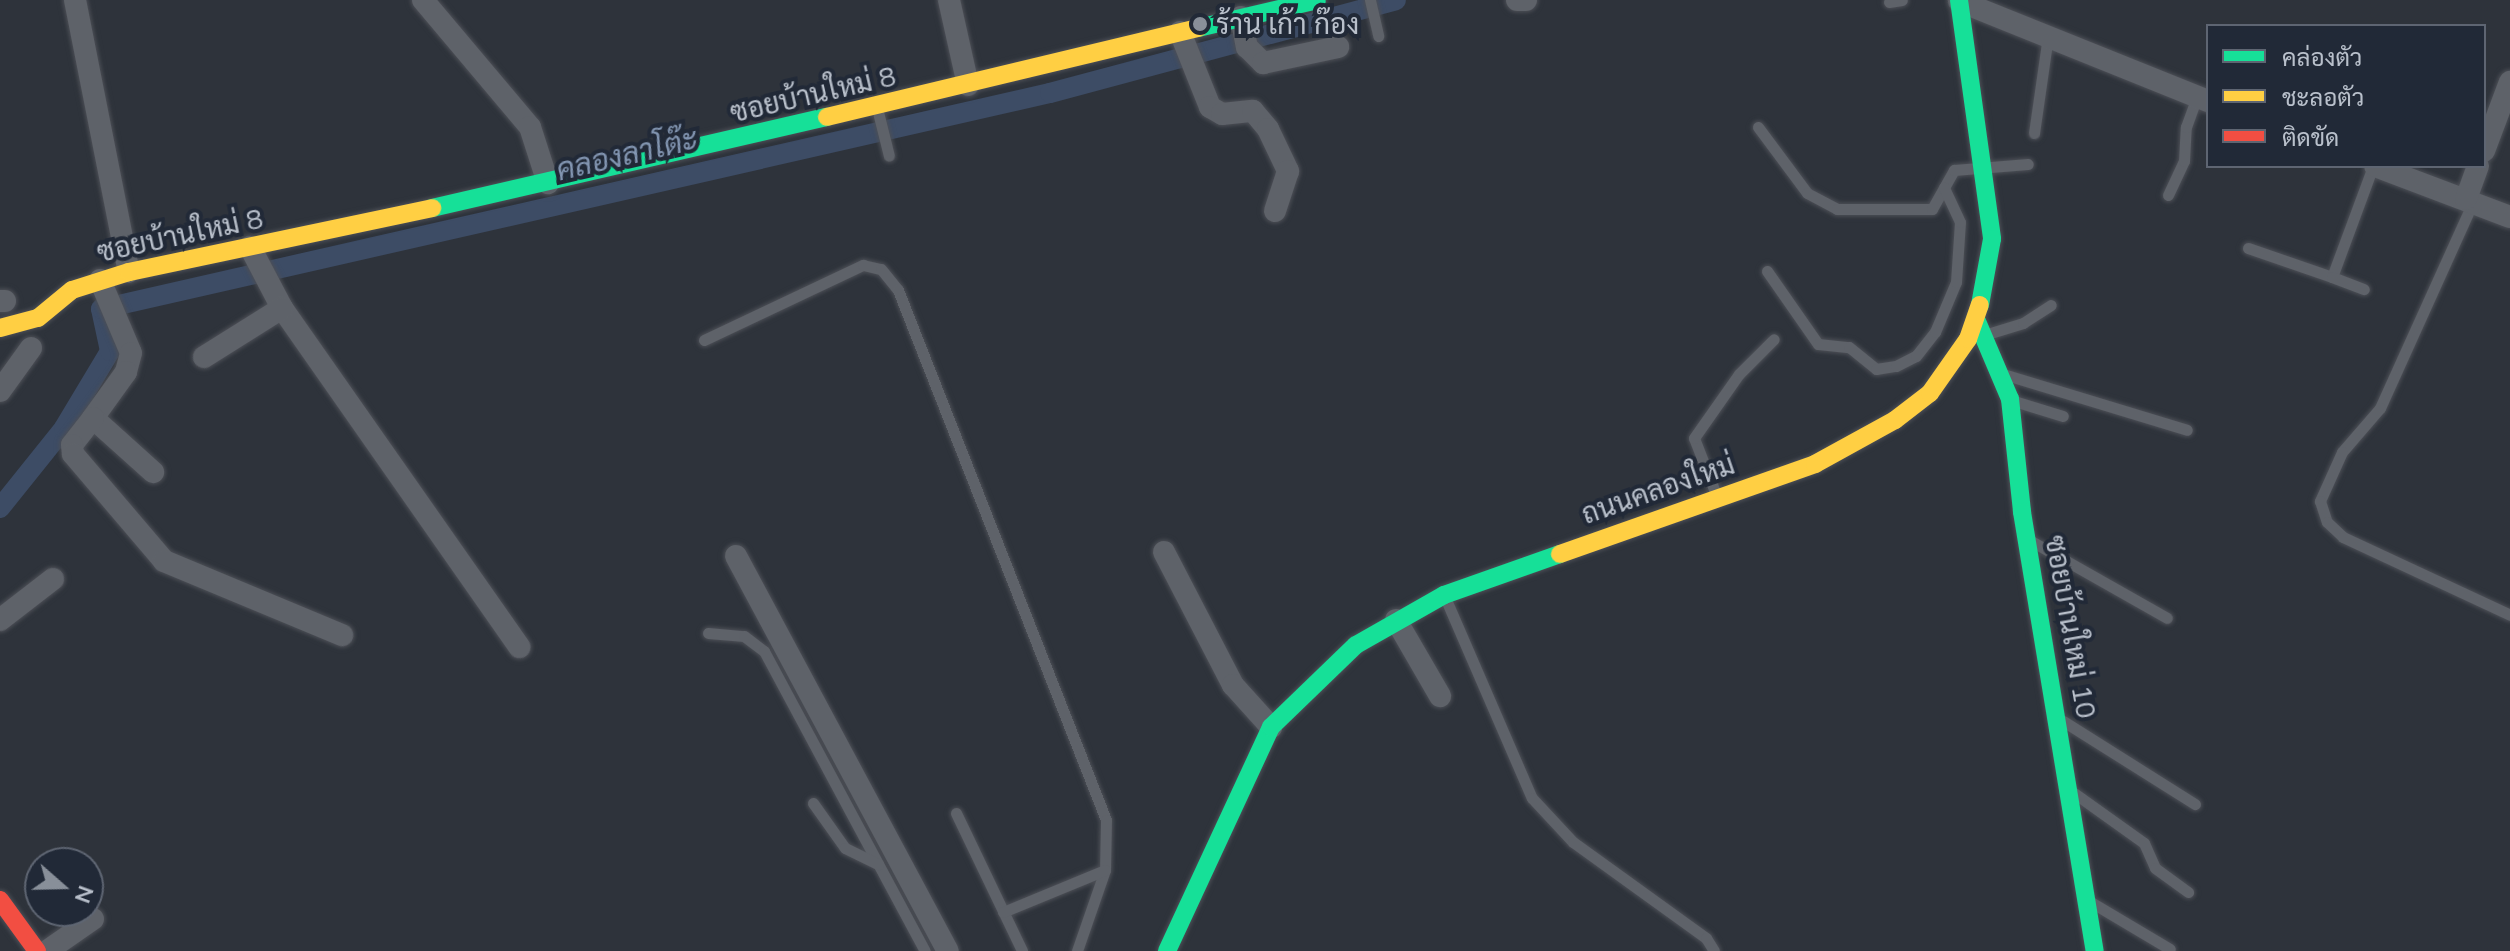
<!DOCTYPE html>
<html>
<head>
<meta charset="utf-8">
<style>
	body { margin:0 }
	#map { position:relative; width:2510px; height:951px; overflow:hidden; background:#2e333b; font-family:Mulish,Sarabun,sans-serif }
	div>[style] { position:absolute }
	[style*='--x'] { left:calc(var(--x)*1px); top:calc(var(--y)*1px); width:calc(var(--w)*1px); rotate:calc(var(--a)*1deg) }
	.canal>* { height:20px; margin:-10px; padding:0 10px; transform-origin:10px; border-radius:10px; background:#3d4c65 }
	.roads { filter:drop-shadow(0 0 2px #4c4f56) drop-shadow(0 0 2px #4c4f56) }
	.lane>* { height:11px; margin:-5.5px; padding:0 5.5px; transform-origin:5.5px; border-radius:5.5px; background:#5e6269 }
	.street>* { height:22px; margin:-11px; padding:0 11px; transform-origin:11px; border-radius:11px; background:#5e6269 }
	.fast>* { height:18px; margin:-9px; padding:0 9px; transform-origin:9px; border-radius:9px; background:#16e098 }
	.slow>* { height:18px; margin:-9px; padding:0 9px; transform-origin:9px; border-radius:9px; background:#ffcf43 }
	.jam>* { height:18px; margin:-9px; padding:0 9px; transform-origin:9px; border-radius:9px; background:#f24e42 }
	.dots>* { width:22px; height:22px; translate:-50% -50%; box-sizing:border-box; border:4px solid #212937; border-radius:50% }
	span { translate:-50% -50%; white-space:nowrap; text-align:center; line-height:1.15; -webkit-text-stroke:8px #212937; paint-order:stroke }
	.poi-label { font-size:28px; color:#b9c0cb }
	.left { translate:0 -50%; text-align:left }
	.street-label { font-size:28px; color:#b9c0cb }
	.water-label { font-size:30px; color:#8295b1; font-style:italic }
	.legend { position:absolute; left:2206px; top:24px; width:280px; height:144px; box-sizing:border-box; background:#212937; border:2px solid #5e6572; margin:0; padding:10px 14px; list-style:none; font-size:24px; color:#b9c0cb }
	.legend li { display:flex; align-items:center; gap:16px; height:40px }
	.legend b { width:40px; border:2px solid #5e6572 }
	.north { position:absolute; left:24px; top:847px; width:80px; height:80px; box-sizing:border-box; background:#212937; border:2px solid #5e6572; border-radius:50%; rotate:110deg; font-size:22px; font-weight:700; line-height:32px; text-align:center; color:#b9c0cb }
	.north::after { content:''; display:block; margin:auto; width:28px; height:36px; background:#888f99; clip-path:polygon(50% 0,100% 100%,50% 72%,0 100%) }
</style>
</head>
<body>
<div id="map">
	<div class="canal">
		<i style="--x:0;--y:508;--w:102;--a:-51.3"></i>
		<i style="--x:64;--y:428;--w:90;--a:-59.1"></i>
		<i style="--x:110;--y:351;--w:43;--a:-102.1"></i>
		<i style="--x:101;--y:309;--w:973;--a:-12.82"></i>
		<i style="--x:1050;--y:93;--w:358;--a:-15"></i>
	</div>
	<div class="roads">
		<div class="lane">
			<i style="--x:1370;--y:0;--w:37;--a:77"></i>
			<i style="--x:1889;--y:2;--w:13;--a:-9"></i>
			<i style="--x:877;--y:108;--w:49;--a:76"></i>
			<i style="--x:1758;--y:127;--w:82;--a:53.4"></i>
			<i style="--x:1807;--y:193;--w:34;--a:28"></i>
			<i style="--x:1837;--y:209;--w:95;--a:0"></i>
			<i style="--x:1932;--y:209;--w:45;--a:-60.6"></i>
			<i style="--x:1954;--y:170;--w:74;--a:-4.6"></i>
			<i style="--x:2034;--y:133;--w:98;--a:-81.8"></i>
			<i style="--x:2168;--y:195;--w:38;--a:-65"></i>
			<i style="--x:2184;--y:161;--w:34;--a:-87"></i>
			<i style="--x:2186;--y:127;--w:33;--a:-70"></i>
			<i style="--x:2473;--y:202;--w:226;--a:114.3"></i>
			<i style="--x:2380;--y:408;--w:58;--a:130.8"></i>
			<i style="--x:2342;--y:452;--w:54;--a:114.2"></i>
			<i style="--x:2320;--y:501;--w:22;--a:72"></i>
			<i style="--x:2327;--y:522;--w:22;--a:43"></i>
			<i style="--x:2343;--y:537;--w:184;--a:25"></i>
			<i style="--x:2248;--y:248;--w:89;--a:19"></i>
			<i style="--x:2332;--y:277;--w:118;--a:-69.7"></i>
			<i style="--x:1767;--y:271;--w:89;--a:55.1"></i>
			<i style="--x:1818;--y:344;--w:31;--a:6"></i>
			<i style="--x:1849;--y:347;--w:35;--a:39"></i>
			<i style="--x:1876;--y:369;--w:20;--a:-9"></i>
			<i style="--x:1896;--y:366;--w:22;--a:-27"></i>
			<i style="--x:1916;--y:356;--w:31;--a:-52"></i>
			<i style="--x:1935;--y:332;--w:54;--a:-67.2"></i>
			<i style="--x:1956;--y:282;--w:60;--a:-86.2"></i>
			<i style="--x:1960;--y:222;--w:38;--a:-115"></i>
			<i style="--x:2332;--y:277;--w:34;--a:21"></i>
			<i style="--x:1984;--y:335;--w:41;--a:-17.1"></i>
			<i style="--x:2023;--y:323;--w:33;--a:-33"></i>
			<i style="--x:704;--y:340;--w:176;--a:-25.3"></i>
			<i style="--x:863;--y:265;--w:18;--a:13"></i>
			<i style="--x:881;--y:269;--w:27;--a:51"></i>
			<i style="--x:898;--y:290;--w:569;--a:68.57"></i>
			<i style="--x:1106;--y:820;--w:50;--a:91.1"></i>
			<i style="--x:1105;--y:870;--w:86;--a:109.1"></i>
			<i style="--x:2003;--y:374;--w:192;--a:16.9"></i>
			<i style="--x:2014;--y:401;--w:51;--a:17"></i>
			<i style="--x:1717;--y:497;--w:63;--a:-111.3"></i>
			<i style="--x:1694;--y:438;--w:78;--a:-54.9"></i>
			<i style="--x:1739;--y:374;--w:49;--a:-45"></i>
			<i style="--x:2031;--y:541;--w:156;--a:29.5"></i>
			<i style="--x:1444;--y:595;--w:221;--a:66.6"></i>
			<i style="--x:1532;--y:798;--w:60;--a:47"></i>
			<i style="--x:1573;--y:842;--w:164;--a:35.8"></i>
			<i style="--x:1706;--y:938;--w:15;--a:58"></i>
			<i style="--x:708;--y:633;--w:36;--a:5"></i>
			<i style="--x:744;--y:636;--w:25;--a:37"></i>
			<i style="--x:764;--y:651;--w:340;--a:61.8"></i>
			<i style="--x:2063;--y:721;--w:156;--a:32.2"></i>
			<i style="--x:2074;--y:793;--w:86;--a:35.5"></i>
			<i style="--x:2144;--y:843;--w:27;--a:66"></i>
			<i style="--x:2155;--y:868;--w:41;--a:36"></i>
			<i style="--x:813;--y:803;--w:55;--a:54.6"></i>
			<i style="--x:845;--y:848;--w:37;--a:26"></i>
			<i style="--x:956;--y:813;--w:153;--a:64.4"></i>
			<i style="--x:2089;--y:901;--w:94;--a:30.7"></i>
			<i style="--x:1003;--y:912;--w:110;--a:-22.4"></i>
		</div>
		<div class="street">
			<i style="--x:75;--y:0;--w:277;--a:78.8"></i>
			<i style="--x:423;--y:0;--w:166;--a:49.9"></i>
			<i style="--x:530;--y:127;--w:59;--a:72.2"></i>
			<i style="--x:949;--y:0;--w:87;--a:77.4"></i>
			<i style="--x:1517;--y:0;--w:9;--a:0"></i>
			<i style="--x:1959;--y:1;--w:268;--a:21.9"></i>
			<i style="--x:1241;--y:17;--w:31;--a:79"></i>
			<i style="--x:1247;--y:47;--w:23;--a:45"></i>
			<i style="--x:1263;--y:63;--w:77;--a:-12"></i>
			<i style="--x:1180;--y:32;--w:81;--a:68.2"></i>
			<i style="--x:1210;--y:107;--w:14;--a:30"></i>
			<i style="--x:1222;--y:114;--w:31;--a:-6"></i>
			<i style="--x:1253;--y:111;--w:23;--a:50"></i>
			<i style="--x:1268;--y:129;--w:47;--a:64.5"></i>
			<i style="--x:1288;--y:171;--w:42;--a:108"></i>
			<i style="--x:2484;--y:151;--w:74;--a:-69.4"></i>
			<i style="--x:2375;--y:166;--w:144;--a:20.7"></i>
			<i style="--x:2466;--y:199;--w:35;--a:-70"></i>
			<i style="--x:250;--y:247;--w:69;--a:62.3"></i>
			<i style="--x:282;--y:308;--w:414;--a:55"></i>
			<i style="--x:100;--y:280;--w:79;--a:67"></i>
			<i style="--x:131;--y:353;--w:20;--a:105"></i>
			<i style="--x:126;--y:372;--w:57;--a:125.7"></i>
			<i style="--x:93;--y:418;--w:81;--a:42"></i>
			<i style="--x:0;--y:301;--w:5;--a:0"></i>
			<i style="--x:204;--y:357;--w:92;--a:-32.1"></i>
			<i style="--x:0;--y:391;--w:53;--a:-54.2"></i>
			<i style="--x:93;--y:418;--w:34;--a:128"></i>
			<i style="--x:72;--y:445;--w:9;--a:84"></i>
			<i style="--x:73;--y:454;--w:140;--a:49.6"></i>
			<i style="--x:164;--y:561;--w:193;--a:22.6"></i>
			<i style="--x:1164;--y:552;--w:150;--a:62.6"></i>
			<i style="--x:1233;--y:685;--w:57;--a:47.9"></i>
			<i style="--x:736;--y:556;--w:448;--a:61.8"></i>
			<i style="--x:0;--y:620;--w:67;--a:-37.7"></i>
			<i style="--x:1396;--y:620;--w:88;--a:59.9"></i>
			<i style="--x:47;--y:951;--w:56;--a:-34.8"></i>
		</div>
		<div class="fast">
			<i style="--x:1959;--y:0;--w:241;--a:82.1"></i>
			<i style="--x:1992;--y:239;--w:67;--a:100.3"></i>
			<i style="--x:1198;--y:28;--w:122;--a:-13.2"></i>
			<i style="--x:432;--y:208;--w:405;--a:-13"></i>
			<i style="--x:1976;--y:319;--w:87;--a:67"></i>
			<i style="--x:2010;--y:399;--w:114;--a:83.9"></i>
			<i style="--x:2022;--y:512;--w:445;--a:80.6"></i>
			<i style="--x:1167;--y:951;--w:247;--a:-65.1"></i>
			<i style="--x:1271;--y:727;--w:118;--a:-44"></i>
			<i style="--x:1356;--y:645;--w:101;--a:-29.6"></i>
			<i style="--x:1444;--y:595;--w:123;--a:-19.5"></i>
		</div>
		<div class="slow">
			<i style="--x:827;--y:117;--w:382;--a:-13.5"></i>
			<i style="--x:0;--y:328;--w:39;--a:-15"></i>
			<i style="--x:38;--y:318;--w:44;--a:-39.5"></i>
			<i style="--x:72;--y:290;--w:60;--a:-17.5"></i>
			<i style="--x:129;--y:272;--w:310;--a:-11.9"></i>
			<i style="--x:1560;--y:554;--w:270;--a:-19.4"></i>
			<i style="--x:1815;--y:464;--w:91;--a:-28.8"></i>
			<i style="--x:1895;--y:420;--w:44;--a:-37.6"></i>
			<i style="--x:1930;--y:393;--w:66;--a:-54.9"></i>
			<i style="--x:1968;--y:339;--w:36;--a:-71"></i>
		</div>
		<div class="jam">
			<i style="--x:0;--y:900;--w:63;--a:54"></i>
		</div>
	</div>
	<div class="dots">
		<i style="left:1200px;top:24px;background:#888f99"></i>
	</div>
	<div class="poi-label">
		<span class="left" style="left:1216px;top:24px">ร้าน เก้า ก๊อง</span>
	</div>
	<div class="street-label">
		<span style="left:813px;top:94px;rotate:-13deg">ซอยบ้านใหม่ 8</span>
		<span style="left:180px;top:235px;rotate:-12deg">ซอยบ้านใหม่ 8</span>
		<span style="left:1658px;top:489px;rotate:-19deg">ถนนคลองใหม่</span>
		<span style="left:2071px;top:627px;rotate:80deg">ซอยบ้านใหม่ 10</span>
	</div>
	<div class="water-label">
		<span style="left:627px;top:154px;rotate:-13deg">คลองลาโต๊ะ</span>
	</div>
	<ul class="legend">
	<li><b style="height:10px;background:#16e098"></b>คล่องตัว</li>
	<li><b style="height:10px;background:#ffcf43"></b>ชะลอตัว</li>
	<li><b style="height:10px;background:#f24e42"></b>ติดขัด</li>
	</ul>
	<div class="north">N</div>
</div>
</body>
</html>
